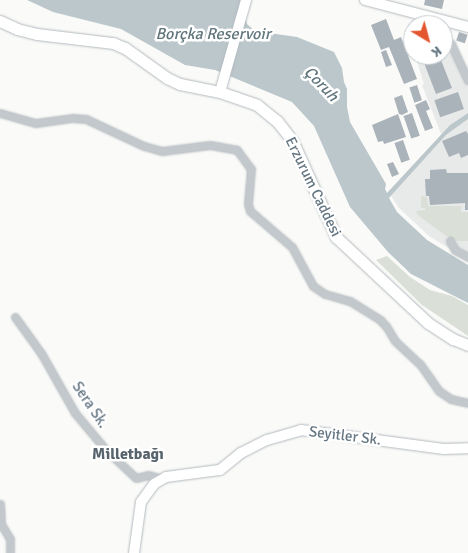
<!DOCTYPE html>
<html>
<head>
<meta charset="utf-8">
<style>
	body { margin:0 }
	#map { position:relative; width:468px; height:553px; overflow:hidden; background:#fafaf8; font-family:Signika,sans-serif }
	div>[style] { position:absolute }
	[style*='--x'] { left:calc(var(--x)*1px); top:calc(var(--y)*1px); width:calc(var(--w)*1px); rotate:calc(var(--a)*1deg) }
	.built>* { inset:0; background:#e8e9e9 }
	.green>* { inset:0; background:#dadfd7 }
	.water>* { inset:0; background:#bbc7cb }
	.building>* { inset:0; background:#aab3b9; transform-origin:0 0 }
	.roads { filter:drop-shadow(0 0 1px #b3babf) drop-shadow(0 0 1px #b3babf) }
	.street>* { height:7px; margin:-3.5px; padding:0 3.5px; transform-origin:3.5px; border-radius:3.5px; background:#c3c8cc }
	.secondary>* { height:10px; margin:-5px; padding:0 5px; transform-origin:5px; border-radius:5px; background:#fff }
	.primary>* { height:11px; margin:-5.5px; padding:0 5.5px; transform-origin:5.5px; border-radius:5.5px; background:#fff }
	span { translate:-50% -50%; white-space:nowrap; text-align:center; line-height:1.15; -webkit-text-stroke:5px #fff; paint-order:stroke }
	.street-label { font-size:15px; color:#657683 }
	.water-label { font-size:16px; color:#60757c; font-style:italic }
	.neighbourhood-label { font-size:16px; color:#57646e; font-weight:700 }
	.north { position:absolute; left:403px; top:15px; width:50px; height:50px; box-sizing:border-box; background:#fff; border:1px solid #c1c8cd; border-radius:50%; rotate:143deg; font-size:14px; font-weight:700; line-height:20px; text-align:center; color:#657683 }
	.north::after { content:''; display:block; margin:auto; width:18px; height:22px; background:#e4572e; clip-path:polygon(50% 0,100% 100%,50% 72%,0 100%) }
</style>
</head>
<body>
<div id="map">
	<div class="built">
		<i style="clip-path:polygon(443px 39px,450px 45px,468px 87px,468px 113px,454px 122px,441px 134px,422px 85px,424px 84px,415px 55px,443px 55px)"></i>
		<i style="clip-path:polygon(468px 119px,468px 260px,429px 236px,399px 208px,391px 196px,446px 135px)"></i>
	</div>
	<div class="green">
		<i style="clip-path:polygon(421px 196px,427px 197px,428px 206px,461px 206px,461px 212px,468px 212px,468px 241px,458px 241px,449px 238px,419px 216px,416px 211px,425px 210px,425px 208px,421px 208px)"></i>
		<i style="clip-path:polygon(387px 256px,410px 277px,430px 290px,452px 296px,468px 305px,468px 336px,422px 305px,376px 260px)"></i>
	</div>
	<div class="water">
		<i style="clip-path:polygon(27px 0,241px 0,247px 24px,255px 31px,297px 37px,334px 52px,342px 68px,344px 82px,347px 89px,347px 107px,350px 122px,386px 184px,385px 189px,387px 193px,450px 125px,468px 113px,468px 119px,446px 135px,389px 198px,397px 212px,427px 240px,468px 265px,468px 303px,411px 274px,388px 252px,350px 207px,314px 126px,292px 102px,215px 70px,185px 65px,121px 29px,53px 12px)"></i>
	</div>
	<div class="building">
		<i style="clip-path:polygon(425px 0,444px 0,442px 9px,424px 5px)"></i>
		<i style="clip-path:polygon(386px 19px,394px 40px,401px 37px,417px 79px,404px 84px,389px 47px,381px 50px,371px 25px)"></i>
		<i style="left:459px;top:32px;width:9px;height:9px;rotate:18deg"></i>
		<i style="clip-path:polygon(386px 50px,392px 65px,386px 67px,381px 52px)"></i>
		<i style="clip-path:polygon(421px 55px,439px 55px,452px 88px,436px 94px)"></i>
		<i style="left:417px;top:85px;width:16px;height:8px;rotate:72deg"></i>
		<i style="left:458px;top:92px;width:18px;height:25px;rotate:71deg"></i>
		<i style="clip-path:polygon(402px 95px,408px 112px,402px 115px,399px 114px,394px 98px)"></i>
		<i style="clip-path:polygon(426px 100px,430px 109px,426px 111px,433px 128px,425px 131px,415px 105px)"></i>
		<i style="left:412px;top:113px;width:24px;height:9px;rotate:71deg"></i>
		<i style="clip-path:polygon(398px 114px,406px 137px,384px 144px,383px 141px,378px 142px,372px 125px)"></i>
		<i style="clip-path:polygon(466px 131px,468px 134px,468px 155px,461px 158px,459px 153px,449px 157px,442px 141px)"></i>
		<i style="left:403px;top:140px;width:21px;height:9px;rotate:71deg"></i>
		<i style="clip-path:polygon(393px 162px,399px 174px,392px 177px,387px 164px)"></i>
		<i style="clip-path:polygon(446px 169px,447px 173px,468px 173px,468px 210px,465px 210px,465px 203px,430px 205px,429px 196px,426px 196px,425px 179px,430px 179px,430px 170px)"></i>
	</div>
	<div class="roads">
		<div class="street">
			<i style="--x:443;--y:37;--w:11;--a:41"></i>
			<i style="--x:451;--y:44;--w:40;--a:65"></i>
			<i style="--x:0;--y:113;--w:37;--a:16"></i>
			<i style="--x:36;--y:123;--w:37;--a:-8"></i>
			<i style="--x:73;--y:118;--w:13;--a:4"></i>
			<i style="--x:86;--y:119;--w:64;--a:25"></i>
			<i style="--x:144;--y:146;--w:19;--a:16"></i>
			<i style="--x:162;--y:151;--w:48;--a:-7.1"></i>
			<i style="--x:210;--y:145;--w:27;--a:10"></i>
			<i style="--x:237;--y:150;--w:24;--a:54"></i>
			<i style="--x:251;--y:169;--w:35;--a:95"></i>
			<i style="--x:248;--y:204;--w:7;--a:74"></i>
			<i style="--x:250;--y:211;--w:55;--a:40.6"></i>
			<i style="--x:292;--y:247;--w:44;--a:61.7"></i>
			<i style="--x:313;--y:286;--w:14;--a:34"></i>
			<i style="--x:325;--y:294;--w:26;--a:16"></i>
			<i style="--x:350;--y:301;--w:36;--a:32"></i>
			<i style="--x:380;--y:320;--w:8;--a:45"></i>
			<i style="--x:386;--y:326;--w:17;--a:59"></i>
			<i style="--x:395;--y:341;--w:34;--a:43"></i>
			<i style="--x:420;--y:364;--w:33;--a:55"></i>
			<i style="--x:439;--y:391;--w:14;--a:34"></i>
			<i style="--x:451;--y:399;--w:17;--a:13"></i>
			<i style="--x:450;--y:241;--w:10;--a:61"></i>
			<i style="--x:455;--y:250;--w:15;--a:28"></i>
			<i style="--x:15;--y:317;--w:44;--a:54.2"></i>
			<i style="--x:41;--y:353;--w:69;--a:60.5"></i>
			<i style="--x:75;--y:413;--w:47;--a:50.2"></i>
			<i style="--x:105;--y:449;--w:42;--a:43.1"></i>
			<i style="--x:136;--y:478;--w:12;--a:-14"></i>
			<i style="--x:148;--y:475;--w:16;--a:15"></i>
			<i style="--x:0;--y:504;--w:20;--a:87"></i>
			<i style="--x:1;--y:524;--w:17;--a:59"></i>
			<i style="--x:10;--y:539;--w:14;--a:90"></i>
		</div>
		<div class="secondary">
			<i style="--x:365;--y:0;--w:106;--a:14.7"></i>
			<i style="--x:220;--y:92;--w:96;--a:-74.2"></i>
			<i style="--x:134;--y:553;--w:51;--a:-82.2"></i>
			<i style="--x:141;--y:502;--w:22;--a:-54"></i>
			<i style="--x:154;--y:484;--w:14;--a:-30"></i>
			<i style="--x:166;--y:477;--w:54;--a:-7.4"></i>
			<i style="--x:220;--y:470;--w:27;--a:-39"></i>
			<i style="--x:241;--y:453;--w:29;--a:-27"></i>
			<i style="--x:267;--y:440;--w:35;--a:-16"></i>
			<i style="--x:301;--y:430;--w:144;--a:7.6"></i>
			<i style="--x:444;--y:449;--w:24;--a:-2"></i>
		</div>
		<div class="primary">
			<i style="--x:0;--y:21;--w:19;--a:25"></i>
			<i style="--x:17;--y:29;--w:21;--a:14"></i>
			<i style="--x:37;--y:34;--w:77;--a:6.8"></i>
			<i style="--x:113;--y:43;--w:13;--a:23"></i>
			<i style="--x:125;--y:48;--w:52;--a:35.5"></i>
			<i style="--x:167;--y:78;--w:14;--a:25"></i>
			<i style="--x:180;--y:84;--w:41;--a:11.3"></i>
			<i style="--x:220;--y:92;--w:39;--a:19"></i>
			<i style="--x:257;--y:105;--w:26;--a:39"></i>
			<i style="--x:277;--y:121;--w:24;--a:52"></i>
			<i style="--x:292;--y:140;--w:107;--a:65.6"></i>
			<i style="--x:336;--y:237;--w:126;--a:43.1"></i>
			<i style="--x:428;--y:323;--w:30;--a:33"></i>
			<i style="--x:453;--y:339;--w:16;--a:22"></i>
		</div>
	</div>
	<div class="street-label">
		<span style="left:313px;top:187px;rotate:64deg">Erzurum Caddesi</span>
		<span style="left:90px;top:405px;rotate:56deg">Sera Sk.</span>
		<span style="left:345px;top:436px;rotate:7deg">Seyitler Sk.</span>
	</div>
	<div class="water-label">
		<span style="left:213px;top:34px">Borçka Reservoir</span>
		<span style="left:321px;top:84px;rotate:46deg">Çoruh</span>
	</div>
	<div class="neighbourhood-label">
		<span style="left:128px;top:454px">Milletbağı</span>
	</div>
	<div class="north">K</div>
</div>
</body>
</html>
